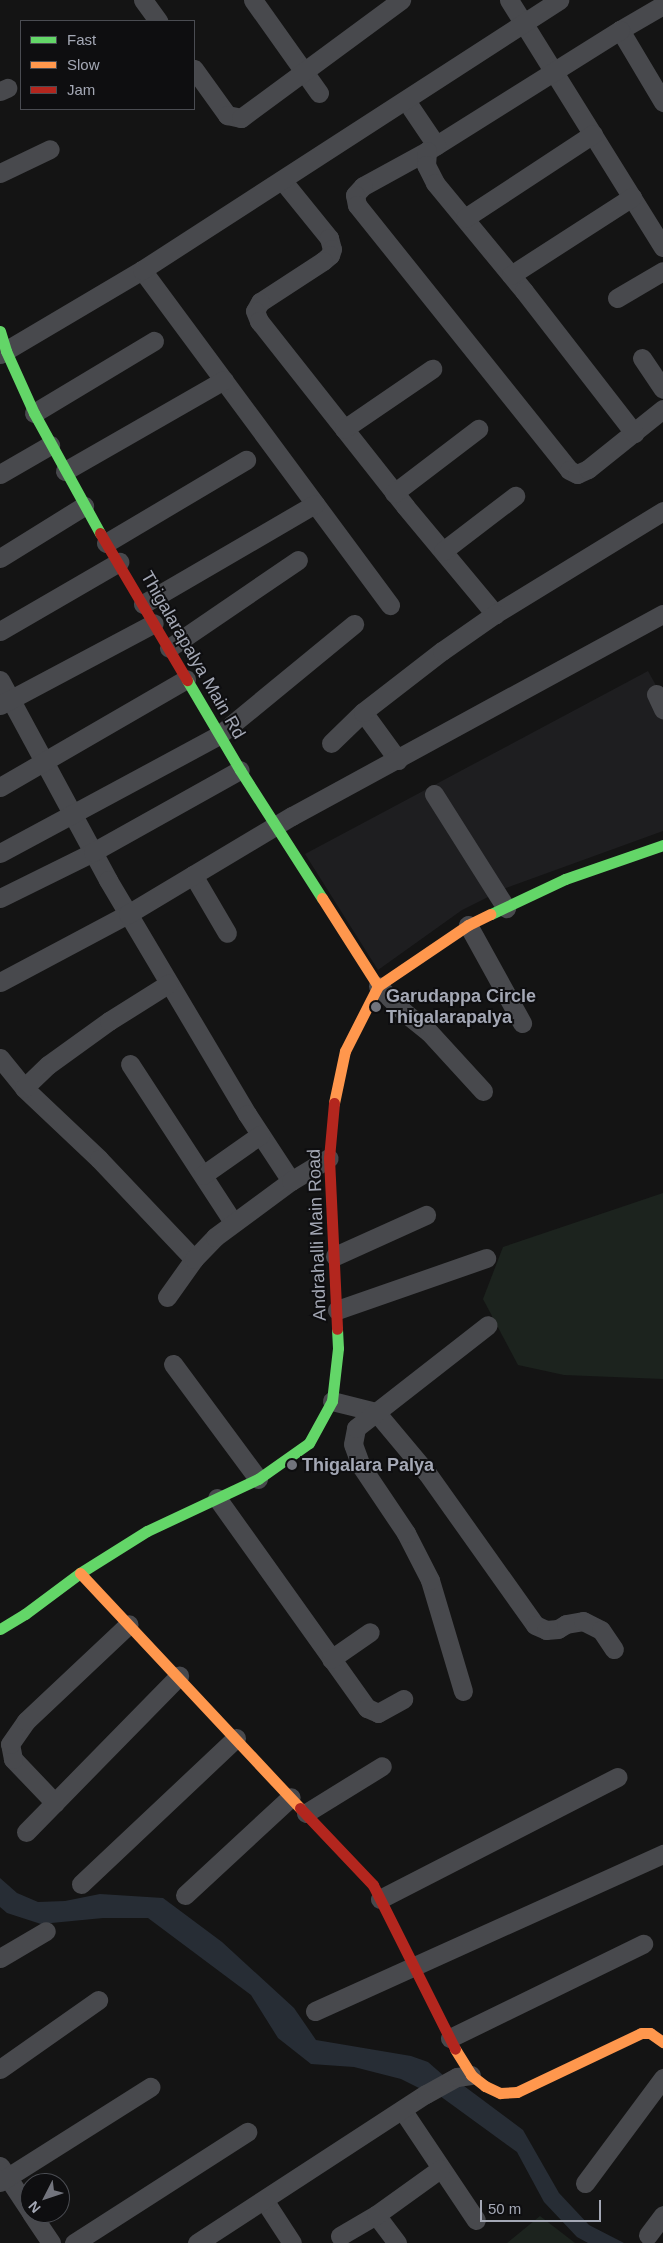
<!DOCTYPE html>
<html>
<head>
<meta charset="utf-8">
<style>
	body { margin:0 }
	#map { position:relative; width:663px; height:2243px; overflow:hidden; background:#141414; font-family:Arial,sans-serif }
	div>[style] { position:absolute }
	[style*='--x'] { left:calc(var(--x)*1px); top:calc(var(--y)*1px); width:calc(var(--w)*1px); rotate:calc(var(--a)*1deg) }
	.built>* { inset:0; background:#1e1e20 }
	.green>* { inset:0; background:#1c231e }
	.water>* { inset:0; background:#272d35 }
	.street>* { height:19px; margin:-9.5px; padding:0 9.5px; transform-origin:9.5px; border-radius:9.5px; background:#48494d }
	.fast>* { height:11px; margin:-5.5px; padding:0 5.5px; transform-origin:5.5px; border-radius:5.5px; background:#63d668 }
	.slow>* { height:11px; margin:-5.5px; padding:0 5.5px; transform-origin:5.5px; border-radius:5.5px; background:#ff974d }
	.jam>* { height:11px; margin:-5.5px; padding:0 5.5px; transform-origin:5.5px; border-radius:5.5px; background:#b3261e }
	.dots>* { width:14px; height:14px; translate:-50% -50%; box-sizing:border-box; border:2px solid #0e0e10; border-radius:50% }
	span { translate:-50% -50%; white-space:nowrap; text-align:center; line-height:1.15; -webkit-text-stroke:4px #0e0e10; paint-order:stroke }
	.street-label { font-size:18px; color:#a4a8b5 }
	.poi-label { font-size:18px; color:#a4a8b5; font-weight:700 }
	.left { translate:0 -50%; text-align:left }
	.legend { position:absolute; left:20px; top:20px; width:175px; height:90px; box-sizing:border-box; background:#0e0e10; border:1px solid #4a4c52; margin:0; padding:6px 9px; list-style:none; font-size:15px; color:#a4a8b5 }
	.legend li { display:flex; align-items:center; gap:10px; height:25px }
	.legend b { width:25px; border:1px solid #4a4c52 }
	.north { position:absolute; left:20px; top:2173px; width:50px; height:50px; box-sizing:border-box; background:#0e0e10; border:1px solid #4a4c52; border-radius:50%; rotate:229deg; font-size:14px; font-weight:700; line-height:20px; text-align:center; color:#a4a8b5 }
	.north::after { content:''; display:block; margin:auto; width:18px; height:22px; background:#72747d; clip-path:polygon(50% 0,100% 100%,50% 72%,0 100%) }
	.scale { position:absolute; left:480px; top:2200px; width:121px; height:22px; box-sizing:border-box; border:2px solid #a4a8b5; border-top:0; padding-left:6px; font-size:15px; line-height:18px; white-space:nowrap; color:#a4a8b5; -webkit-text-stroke:4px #0e0e10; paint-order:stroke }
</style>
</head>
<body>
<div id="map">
	<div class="built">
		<i style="clip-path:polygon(648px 671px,663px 698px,663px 831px,506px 888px,462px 910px,378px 970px,305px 854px)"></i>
	</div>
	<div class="green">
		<i style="clip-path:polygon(663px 1193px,663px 1379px,564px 1375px,518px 1365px,483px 1299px,503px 1247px)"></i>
		<i style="clip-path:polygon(540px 2216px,575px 2243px,507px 2243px)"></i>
	</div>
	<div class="water">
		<i style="clip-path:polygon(0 1878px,17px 1893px,38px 1902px,65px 1901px,100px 1894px,163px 1898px,222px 1942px,294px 2008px,316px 2040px,411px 2056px,428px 2062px,444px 2076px,423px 2090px,401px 2079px,354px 2067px,311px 2064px,278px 2038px,251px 1995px,148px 1918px,103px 1918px,41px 1924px,7px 1913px,0 1907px)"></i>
		<i style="clip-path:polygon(460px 2083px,523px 2130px,559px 2193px,589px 2225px,624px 2243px,588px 2243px,577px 2237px,544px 2202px,517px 2152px,440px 2096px)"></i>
	</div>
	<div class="street">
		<i style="--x:143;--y:0;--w:26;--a:54"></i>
		<i style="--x:253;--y:0;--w:114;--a:54.6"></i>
		<i style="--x:509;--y:0;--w:291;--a:58.1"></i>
		<i style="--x:663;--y:5;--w:50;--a:149.8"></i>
		<i style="--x:620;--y:30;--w:84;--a:59.2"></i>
		<i style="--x:620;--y:30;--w:228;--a:147.9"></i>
		<i style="--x:427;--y:151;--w:73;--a:151.3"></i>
		<i style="--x:363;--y:186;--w:12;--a:132"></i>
		<i style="--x:355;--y:195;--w:10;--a:79"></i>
		<i style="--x:357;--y:205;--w:339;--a:51.3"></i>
		<i style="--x:569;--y:470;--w:9;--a:27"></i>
		<i style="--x:577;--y:474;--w:12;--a:-24"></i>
		<i style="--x:588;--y:469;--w:96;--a:-38.7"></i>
		<i style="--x:194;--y:69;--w:57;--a:54.3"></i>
		<i style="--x:227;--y:115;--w:14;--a:12"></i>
		<i style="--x:241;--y:118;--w:199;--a:-36.4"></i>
		<i style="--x:0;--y:91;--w:8;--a:-23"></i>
		<i style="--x:411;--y:108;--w:45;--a:56"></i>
		<i style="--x:427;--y:151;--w:14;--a:94"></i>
		<i style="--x:426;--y:165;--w:20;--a:63"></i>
		<i style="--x:435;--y:183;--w:140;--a:50.5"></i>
		<i style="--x:524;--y:291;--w:180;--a:52.2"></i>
		<i style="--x:0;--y:173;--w:55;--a:-25.6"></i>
		<i style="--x:282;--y:180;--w:75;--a:51"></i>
		<i style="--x:329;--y:238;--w:11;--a:75"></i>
		<i style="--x:332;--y:249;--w:6;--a:108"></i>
		<i style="--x:330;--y:255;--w:9;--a:139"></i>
		<i style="--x:323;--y:261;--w:75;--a:146.9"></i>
		<i style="--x:260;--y:302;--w:10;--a:119"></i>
		<i style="--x:255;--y:311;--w:11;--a:68"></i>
		<i style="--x:259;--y:321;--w:236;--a:51.7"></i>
		<i style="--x:405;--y:506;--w:141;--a:50.2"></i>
		<i style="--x:495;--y:614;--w:197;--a:-31.5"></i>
		<i style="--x:465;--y:218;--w:153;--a:-33.3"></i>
		<i style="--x:142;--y:270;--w:417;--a:53.5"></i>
		<i style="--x:511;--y:275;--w:144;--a:-32.8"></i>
		<i style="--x:617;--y:298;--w:53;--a:-30.4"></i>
		<i style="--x:0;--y:354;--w:165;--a:-30.6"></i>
		<i style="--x:142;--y:270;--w:497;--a:-32.9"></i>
		<i style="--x:642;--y:358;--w:37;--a:56"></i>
		<i style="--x:34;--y:413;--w:140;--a:-31"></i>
		<i style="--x:344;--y:429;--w:107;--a:-34.3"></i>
		<i style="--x:65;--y:471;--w:183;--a:-29.8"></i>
		<i style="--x:0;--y:474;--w:58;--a:-30.1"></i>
		<i style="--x:394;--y:493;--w:106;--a:-37.3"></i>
		<i style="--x:106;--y:543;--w:163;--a:-30.7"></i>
		<i style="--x:443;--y:551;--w:91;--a:-37.4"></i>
		<i style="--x:0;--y:558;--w:99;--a:-31.8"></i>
		<i style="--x:143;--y:604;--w:199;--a:-30.2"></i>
		<i style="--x:0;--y:631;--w:138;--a:-30.1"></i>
		<i style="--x:169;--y:648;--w:156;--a:-34.3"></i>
		<i style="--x:0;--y:680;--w:227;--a:61.6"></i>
		<i style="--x:108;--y:880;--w:272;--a:59.3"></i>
		<i style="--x:247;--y:1114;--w:80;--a:56.7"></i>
		<i style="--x:656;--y:694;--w:17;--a:65"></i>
		<i style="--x:0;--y:705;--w:174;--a:-28"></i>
		<i style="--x:331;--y:743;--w:45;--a:-44.1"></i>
		<i style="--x:398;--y:760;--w:59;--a:-126.1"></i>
		<i style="--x:363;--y:712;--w:100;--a:-37.7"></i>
		<i style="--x:442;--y:651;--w:65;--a:-34.9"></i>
		<i style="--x:0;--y:787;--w:215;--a:-30.1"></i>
		<i style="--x:434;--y:794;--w:135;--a:57.7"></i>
		<i style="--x:0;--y:853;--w:249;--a:-28.3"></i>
		<i style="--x:219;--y:735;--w:175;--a:-39.4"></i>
		<i style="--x:193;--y:875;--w:67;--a:59.6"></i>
		<i style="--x:0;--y:898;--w:104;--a:-26.3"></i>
		<i style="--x:93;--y:852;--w:168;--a:-29.2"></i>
		<i style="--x:468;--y:925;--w:112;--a:61.1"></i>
		<i style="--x:0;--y:982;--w:145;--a:-28"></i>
		<i style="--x:128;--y:914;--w:191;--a:-30.9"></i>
		<i style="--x:292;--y:816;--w:422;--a:-28.6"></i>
		<i style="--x:378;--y:986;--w:37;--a:45"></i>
		<i style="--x:404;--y:1012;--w:32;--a:39"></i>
		<i style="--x:429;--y:1032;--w:80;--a:47.5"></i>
		<i style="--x:0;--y:1058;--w:38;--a:51"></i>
		<i style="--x:24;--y:1088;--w:103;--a:43.4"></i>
		<i style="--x:99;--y:1159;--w:138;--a:46.5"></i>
		<i style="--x:130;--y:1064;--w:189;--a:56.9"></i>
		<i style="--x:24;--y:1088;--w:33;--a:-44"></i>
		<i style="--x:48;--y:1065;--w:75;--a:-35.8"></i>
		<i style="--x:109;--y:1021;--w:70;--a:-32.1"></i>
		<i style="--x:203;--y:1175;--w:70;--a:-35.1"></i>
		<i style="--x:335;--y:1256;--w:100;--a:-24.3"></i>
		<i style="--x:167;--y:1297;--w:47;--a:-54.6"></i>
		<i style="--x:194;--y:1259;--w:30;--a:-46"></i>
		<i style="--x:215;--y:1237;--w:94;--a:-36.4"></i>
		<i style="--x:291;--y:1181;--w:44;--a:-31.2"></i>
		<i style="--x:337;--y:1310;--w:158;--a:-19.2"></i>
		<i style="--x:173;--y:1364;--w:143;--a:53.5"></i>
		<i style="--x:332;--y:1401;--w:45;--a:14"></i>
		<i style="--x:376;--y:1412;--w:80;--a:50.1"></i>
		<i style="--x:427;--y:1473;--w:186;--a:54.6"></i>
		<i style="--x:535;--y:1625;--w:12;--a:24"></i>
		<i style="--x:546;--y:1630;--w:12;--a:-5"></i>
		<i style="--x:558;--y:1629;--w:9;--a:-32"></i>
		<i style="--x:566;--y:1624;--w:17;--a:-10"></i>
		<i style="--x:583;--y:1621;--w:20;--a:27"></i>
		<i style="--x:601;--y:1630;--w:23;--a:56"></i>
		<i style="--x:217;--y:1498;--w:258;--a:54.5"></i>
		<i style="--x:367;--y:1708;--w:12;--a:24"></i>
		<i style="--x:378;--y:1713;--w:29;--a:-29"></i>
		<i style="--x:331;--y:1659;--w:47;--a:-34.7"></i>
		<i style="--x:463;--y:1691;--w:116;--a:-106.6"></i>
		<i style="--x:430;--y:1580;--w:53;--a:-117.1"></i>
		<i style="--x:406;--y:1533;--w:81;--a:-123.9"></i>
		<i style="--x:361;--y:1466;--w:23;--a:-110"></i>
		<i style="--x:353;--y:1444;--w:16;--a:-79"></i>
		<i style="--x:356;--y:1428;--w:167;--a:-38"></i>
		<i style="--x:55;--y:1803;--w:61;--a:-133.7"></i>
		<i style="--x:13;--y:1759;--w:15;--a:-101"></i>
		<i style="--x:10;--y:1744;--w:28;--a:-55"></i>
		<i style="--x:26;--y:1721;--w:141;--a:-43.3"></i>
		<i style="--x:306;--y:1813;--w:89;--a:-31.7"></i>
		<i style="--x:26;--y:1832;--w:219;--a:-45.6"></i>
		<i style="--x:81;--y:1884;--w:213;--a:-43.3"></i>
		<i style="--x:185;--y:1895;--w:144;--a:-42.8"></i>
		<i style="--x:380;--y:1899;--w:267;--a:-27.2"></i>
		<i style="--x:0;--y:1958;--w:53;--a:-30.4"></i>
		<i style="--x:315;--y:2011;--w:382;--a:-24.3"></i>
		<i style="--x:450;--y:2038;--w:215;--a:-26"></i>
		<i style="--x:0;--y:2069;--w:120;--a:-35.1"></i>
		<i style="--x:403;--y:2111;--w:131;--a:56.2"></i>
		<i style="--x:0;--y:2166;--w:54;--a:56.3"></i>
		<i style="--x:0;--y:2182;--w:178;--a:-32.3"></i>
		<i style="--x:585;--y:2183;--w:131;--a:-53.4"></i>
		<i style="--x:264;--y:2200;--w:51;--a:56.9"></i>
		<i style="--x:31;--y:2213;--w:36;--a:56"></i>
		<i style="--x:376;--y:2215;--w:35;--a:53"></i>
		<i style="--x:648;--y:2235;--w:25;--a:-53"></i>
		<i style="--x:340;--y:2236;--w:42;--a:-30.3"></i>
		<i style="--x:376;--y:2215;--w:79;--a:-35.7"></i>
		<i style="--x:74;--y:2243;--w:206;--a:-32.7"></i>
		<i style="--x:197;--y:2243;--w:273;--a:-33.1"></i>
		<i style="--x:426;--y:2094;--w:35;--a:-29"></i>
		<i style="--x:457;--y:2077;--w:14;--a:-8"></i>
	</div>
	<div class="fast">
		<i style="--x:0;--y:331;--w:21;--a:73"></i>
		<i style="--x:6;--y:351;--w:68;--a:65.7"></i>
		<i style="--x:34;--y:413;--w:137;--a:61.2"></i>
		<i style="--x:187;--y:680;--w:104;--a:59.5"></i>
		<i style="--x:240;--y:770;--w:152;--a:57.4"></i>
		<i style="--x:491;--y:914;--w:82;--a:-25.3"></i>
		<i style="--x:565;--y:879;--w:104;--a:-19.1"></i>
		<i style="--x:0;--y:1629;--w:29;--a:-31"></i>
		<i style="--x:25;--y:1614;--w:69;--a:-36.7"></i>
		<i style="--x:80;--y:1573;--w:79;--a:-32.1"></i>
		<i style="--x:147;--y:1531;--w:123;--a:-25.1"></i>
		<i style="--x:258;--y:1479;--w:62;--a:-35.2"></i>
		<i style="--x:309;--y:1443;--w:48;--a:-61.3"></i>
		<i style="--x:332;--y:1401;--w:53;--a:-83.5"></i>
		<i style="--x:338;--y:1348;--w:19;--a:-93"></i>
	</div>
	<div class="slow">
		<i style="--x:322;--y:898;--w:104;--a:57.5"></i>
		<i style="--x:334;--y:1103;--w:53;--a:-78.1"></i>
		<i style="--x:345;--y:1051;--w:73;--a:-63.1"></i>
		<i style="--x:378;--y:986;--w:109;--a:-34.1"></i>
		<i style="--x:468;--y:925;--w:25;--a:-26"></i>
		<i style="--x:80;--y:1573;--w:322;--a:46.9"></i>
		<i style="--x:455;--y:2049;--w:31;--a:58"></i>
		<i style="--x:471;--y:2075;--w:18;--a:38"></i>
		<i style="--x:485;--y:2086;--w:17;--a:25"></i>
		<i style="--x:500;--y:2093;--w:17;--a:-3"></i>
		<i style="--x:517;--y:2092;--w:137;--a:-25.4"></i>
		<i style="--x:641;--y:2033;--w:9;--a:0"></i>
		<i style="--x:650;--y:2033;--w:16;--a:35"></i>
	</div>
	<div class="jam">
		<i style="--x:100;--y:533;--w:171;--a:59.4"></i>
		<i style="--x:334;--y:1103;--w:55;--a:95.2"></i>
		<i style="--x:329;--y:1158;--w:171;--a:87.3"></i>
		<i style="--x:300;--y:1808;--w:106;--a:46.5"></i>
		<i style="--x:373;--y:1885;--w:183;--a:63.4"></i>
	</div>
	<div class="dots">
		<i style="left:376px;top:1007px;background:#72747d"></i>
		<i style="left:292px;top:1465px;background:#72747d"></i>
	</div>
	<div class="street-label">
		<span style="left:193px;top:655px;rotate:60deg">Thigalarapalya Main Rd</span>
		<span style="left:317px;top:1235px;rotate:-92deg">Andrahalli Main Road</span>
	</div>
	<div class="poi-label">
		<span class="left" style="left:386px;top:1007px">Garudappa Circle<br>Thigalarapalya</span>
		<span class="left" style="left:302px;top:1465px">Thigalara Palya</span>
	</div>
	<ul class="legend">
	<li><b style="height:6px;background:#63d668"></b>Fast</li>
	<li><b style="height:6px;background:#ff974d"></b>Slow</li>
	<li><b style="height:6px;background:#b3261e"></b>Jam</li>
	</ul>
	<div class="north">N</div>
	<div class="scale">50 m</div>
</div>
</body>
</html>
